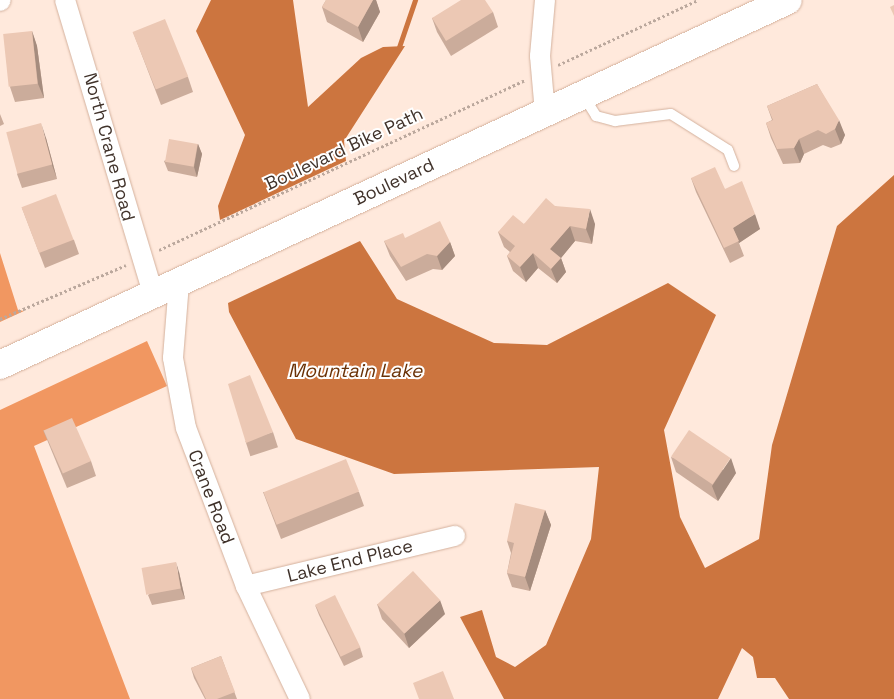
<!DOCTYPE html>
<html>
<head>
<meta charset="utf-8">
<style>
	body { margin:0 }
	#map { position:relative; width:894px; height:699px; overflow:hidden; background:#ffe9dc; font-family:"Space Grotesk",sans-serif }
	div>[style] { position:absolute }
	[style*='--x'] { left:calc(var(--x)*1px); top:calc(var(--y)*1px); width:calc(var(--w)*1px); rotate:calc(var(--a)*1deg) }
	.forest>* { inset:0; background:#f19761 }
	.water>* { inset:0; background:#cc753f }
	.stream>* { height:5px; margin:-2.5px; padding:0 2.5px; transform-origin:2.5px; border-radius:2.5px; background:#cc753f }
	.path>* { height:3px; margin-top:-1.5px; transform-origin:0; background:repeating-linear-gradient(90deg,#bba89d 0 2.5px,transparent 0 5px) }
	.roads { filter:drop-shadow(0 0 1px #d4b19d) drop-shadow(0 0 1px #d4b19d) }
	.lane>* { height:10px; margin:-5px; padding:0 5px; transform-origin:5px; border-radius:5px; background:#fff }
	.street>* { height:20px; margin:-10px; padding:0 10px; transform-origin:10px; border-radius:10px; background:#fff }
	.secondary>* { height:28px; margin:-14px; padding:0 14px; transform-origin:14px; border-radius:14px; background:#fff }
	.wall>* { inset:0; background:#cbac9b; transform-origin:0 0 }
	.shaded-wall>* { inset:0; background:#a58c7e }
	.building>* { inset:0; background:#ecc8b4; transform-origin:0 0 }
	span { translate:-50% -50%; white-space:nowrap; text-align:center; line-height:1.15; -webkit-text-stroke:4px #fff; paint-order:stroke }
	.street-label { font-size:18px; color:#40322a }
	.water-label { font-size:19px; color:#6a3207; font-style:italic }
</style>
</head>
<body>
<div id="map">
	<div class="forest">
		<i style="clip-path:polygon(0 253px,18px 310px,24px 311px,0 322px)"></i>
		<i style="clip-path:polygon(147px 341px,167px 386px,34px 446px,130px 699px,0 699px,0 410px)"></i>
	</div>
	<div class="water">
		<i style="clip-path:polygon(211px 0,293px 0,308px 107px,361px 58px,383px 47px,405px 46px,344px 141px,346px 161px,220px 220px,218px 206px,245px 135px,196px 31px)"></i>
		<i style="clip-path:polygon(894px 175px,894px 699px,789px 699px,775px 678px,757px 678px,753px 657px,742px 648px,718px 699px,504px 699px,460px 617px,482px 610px,496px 657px,515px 667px,546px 645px,591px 539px,599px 467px,394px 474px,296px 439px,229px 312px,228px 303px,360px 241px,397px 299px,494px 343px,547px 345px,668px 283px,716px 315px,664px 430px,680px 517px,705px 568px,759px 539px,772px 445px,837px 226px)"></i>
	</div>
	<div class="stream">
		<i style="--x:399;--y:47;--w:50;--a:-71.2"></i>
	</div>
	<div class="path">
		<i style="--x:558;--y:65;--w:154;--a:-24.9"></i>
		<i style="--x:159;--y:250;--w:404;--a:-24.9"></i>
		<i style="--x:0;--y:319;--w:137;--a:-23.2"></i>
	</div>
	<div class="roads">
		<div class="lane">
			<i style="--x:583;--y:95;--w:25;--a:58"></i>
			<i style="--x:596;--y:116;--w:20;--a:15"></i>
			<i style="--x:615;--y:121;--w:56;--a:-7.1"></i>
			<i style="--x:671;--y:114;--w:67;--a:32.3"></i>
			<i style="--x:728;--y:150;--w:17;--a:69"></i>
		</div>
		<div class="street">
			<i style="--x:65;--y:0;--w:307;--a:73.3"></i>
			<i style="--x:0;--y:1;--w:1;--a:-45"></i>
			<i style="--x:545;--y:113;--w:57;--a:-95"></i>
			<i style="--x:540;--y:56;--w:56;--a:-84.9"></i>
			<i style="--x:179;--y:283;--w:75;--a:94.6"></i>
			<i style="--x:173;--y:358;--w:71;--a:79.5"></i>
			<i style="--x:186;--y:428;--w:169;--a:69.2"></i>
			<i style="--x:246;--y:586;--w:125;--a:64.5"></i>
			<i style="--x:246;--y:586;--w:215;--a:-13.5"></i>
		</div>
		<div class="secondary">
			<i style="--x:0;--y:365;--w:868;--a:-24.85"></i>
		</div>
	</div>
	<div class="wall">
		<i style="clip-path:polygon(326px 0,376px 0,380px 12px,363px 42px,327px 22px,322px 7px)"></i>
		<i style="clip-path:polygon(493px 12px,498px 27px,451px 56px,437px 32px,432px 18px)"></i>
		<i style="clip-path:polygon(32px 31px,37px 46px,44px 98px,15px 102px,10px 87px)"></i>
		<i style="clip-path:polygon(133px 32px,188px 77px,193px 92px,161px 105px)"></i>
		<i style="clip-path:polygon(817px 84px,845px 135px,841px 144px,831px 148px,823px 145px,804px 154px,800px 163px,783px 164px,771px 138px,766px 123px,772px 120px,767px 106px)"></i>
		<i style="clip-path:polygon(0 114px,4px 124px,0 126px)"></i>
		<i style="clip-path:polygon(46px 138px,57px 179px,22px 188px,17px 174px)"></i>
		<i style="clip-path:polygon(198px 144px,202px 154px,197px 177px,168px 171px,164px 161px)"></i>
		<i style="clip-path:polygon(691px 178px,725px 189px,760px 229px,739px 243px,744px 256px,730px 263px,696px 192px)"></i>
		<i style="clip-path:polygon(555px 206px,595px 224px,592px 244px,575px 241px,561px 258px,566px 272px,557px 283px,538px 268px,526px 282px,513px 271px,507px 256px,510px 252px,504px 247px,498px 232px,524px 224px)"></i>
		<i style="clip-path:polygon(22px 208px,74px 240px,79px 254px,45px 268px)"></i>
		<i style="clip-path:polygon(405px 238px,450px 242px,455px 256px,442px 270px,433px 269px,406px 281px,390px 256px,384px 241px)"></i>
		<i style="clip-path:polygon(43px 430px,91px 461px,96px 476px,67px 488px)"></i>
		<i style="left:273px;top:432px;width:16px;height:29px;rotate:72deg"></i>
		<i style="clip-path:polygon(671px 457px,736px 473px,718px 501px,676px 472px)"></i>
		<i style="clip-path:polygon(263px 492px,359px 492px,364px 506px,281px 539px)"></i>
		<i style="clip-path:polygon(545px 510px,551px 525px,530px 591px,512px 587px,507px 573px,511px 553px,507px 541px)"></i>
		<i style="clip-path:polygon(179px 572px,185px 599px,152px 605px,148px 595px)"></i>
		<i style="clip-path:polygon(377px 604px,445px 614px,409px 648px,382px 619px)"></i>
		<i style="clip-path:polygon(315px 605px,360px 647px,363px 657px,344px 666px,319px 615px)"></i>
		<i style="clip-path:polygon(221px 656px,237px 699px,205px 699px,194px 678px,191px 668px)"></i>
	</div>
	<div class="shaded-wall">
		<i style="clip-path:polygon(373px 0,376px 0,380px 12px,363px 42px,358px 27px)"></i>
		<i style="clip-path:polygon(32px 31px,37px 46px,44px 98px,38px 84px)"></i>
		<i style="clip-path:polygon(839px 120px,845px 135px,841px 144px,835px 129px)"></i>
		<i style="clip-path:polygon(41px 123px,46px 138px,57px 179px,52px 165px)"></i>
		<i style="clip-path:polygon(799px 139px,804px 154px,800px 163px,794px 148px)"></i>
		<i style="clip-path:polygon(198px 144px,202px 154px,197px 177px,194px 167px)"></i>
		<i style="clip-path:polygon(590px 209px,595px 224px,592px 244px,586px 229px)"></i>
		<i style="clip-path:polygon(755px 214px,760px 229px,739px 243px,733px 228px)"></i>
		<i style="clip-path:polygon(570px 226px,575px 241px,561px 258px,566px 272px,557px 283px,551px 269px,550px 249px)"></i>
		<i style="clip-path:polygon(450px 242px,455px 256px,442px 270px,437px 256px)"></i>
		<i style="clip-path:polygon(533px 253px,538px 268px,526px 282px,520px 267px)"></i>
		<i style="clip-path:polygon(731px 458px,736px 473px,718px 501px,712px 486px)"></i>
		<i style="clip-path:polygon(545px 510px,551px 525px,530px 591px,525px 577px)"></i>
		<i style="clip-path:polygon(176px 562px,179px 572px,185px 599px,181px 589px)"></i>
		<i style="clip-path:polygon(440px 600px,445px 614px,409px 648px,404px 633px)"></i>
	</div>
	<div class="building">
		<i style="clip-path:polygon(326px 0,373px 0,358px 27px,322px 7px)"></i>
		<i style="clip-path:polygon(461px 0,485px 0,493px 12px,446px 41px,432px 18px)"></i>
		<i style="clip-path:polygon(894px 5px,894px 16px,890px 7px)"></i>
		<i style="left:165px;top:19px;width:62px;height:35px;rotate:68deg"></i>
		<i style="left:32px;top:31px;width:53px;height:29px;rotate:84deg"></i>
		<i style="clip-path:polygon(817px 84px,839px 120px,835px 129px,826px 134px,818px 130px,799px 139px,794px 148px,777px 149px,766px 123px,773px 120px,767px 106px)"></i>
		<i style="left:41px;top:123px;width:43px;height:36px;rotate:75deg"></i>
		<i style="left:169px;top:139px;width:29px;height:23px;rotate:10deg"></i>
		<i style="clip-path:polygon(715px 167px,725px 189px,742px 181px,755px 214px,733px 228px,739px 241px,724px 248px,691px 178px)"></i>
		<i style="left:56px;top:194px;width:49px;height:37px;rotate:69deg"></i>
		<i style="clip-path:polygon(546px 198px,555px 206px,590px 209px,586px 229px,570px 226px,550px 249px,561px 258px,551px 269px,533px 253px,520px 267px,507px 256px,515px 246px,498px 232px,513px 215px,524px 224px)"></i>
		<i style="clip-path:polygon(440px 221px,450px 242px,437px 256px,427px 254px,401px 267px,384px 241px,403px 233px,405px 238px)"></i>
		<i style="clip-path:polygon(250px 375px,273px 432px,246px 443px,228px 384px)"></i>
		<i style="left:72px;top:418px;width:47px;height:31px;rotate:66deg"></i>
		<i style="left:689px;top:430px;width:50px;height:32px;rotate:34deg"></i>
		<i style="left:346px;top:459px;width:35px;height:89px;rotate:68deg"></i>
		<i style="clip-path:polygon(515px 503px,545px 510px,525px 577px,507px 573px,514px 543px,507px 541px)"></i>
		<i style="left:176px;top:562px;width:27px;height:35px;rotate:80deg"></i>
		<i style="left:413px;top:571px;width:40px;height:49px;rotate:47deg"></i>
		<i style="left:335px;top:595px;width:58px;height:22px;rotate:64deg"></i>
		<i style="clip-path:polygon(221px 656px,235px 692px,217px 699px,206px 699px,191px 668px)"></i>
		<i style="clip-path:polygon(443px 671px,454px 699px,419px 699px,413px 683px)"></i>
	</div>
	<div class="street-label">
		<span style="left:109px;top:147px;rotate:75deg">North Crane Road</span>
		<span style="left:344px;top:149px;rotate:-25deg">Boulevard Bike Path</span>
		<span style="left:394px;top:182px;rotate:-25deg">Boulevard</span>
		<span style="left:211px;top:497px;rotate:69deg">Crane Road</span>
		<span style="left:350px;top:561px;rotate:-14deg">Lake End Place</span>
	</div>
	<div class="water-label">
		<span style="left:355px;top:371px">Mountain Lake</span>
	</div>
</div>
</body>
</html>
